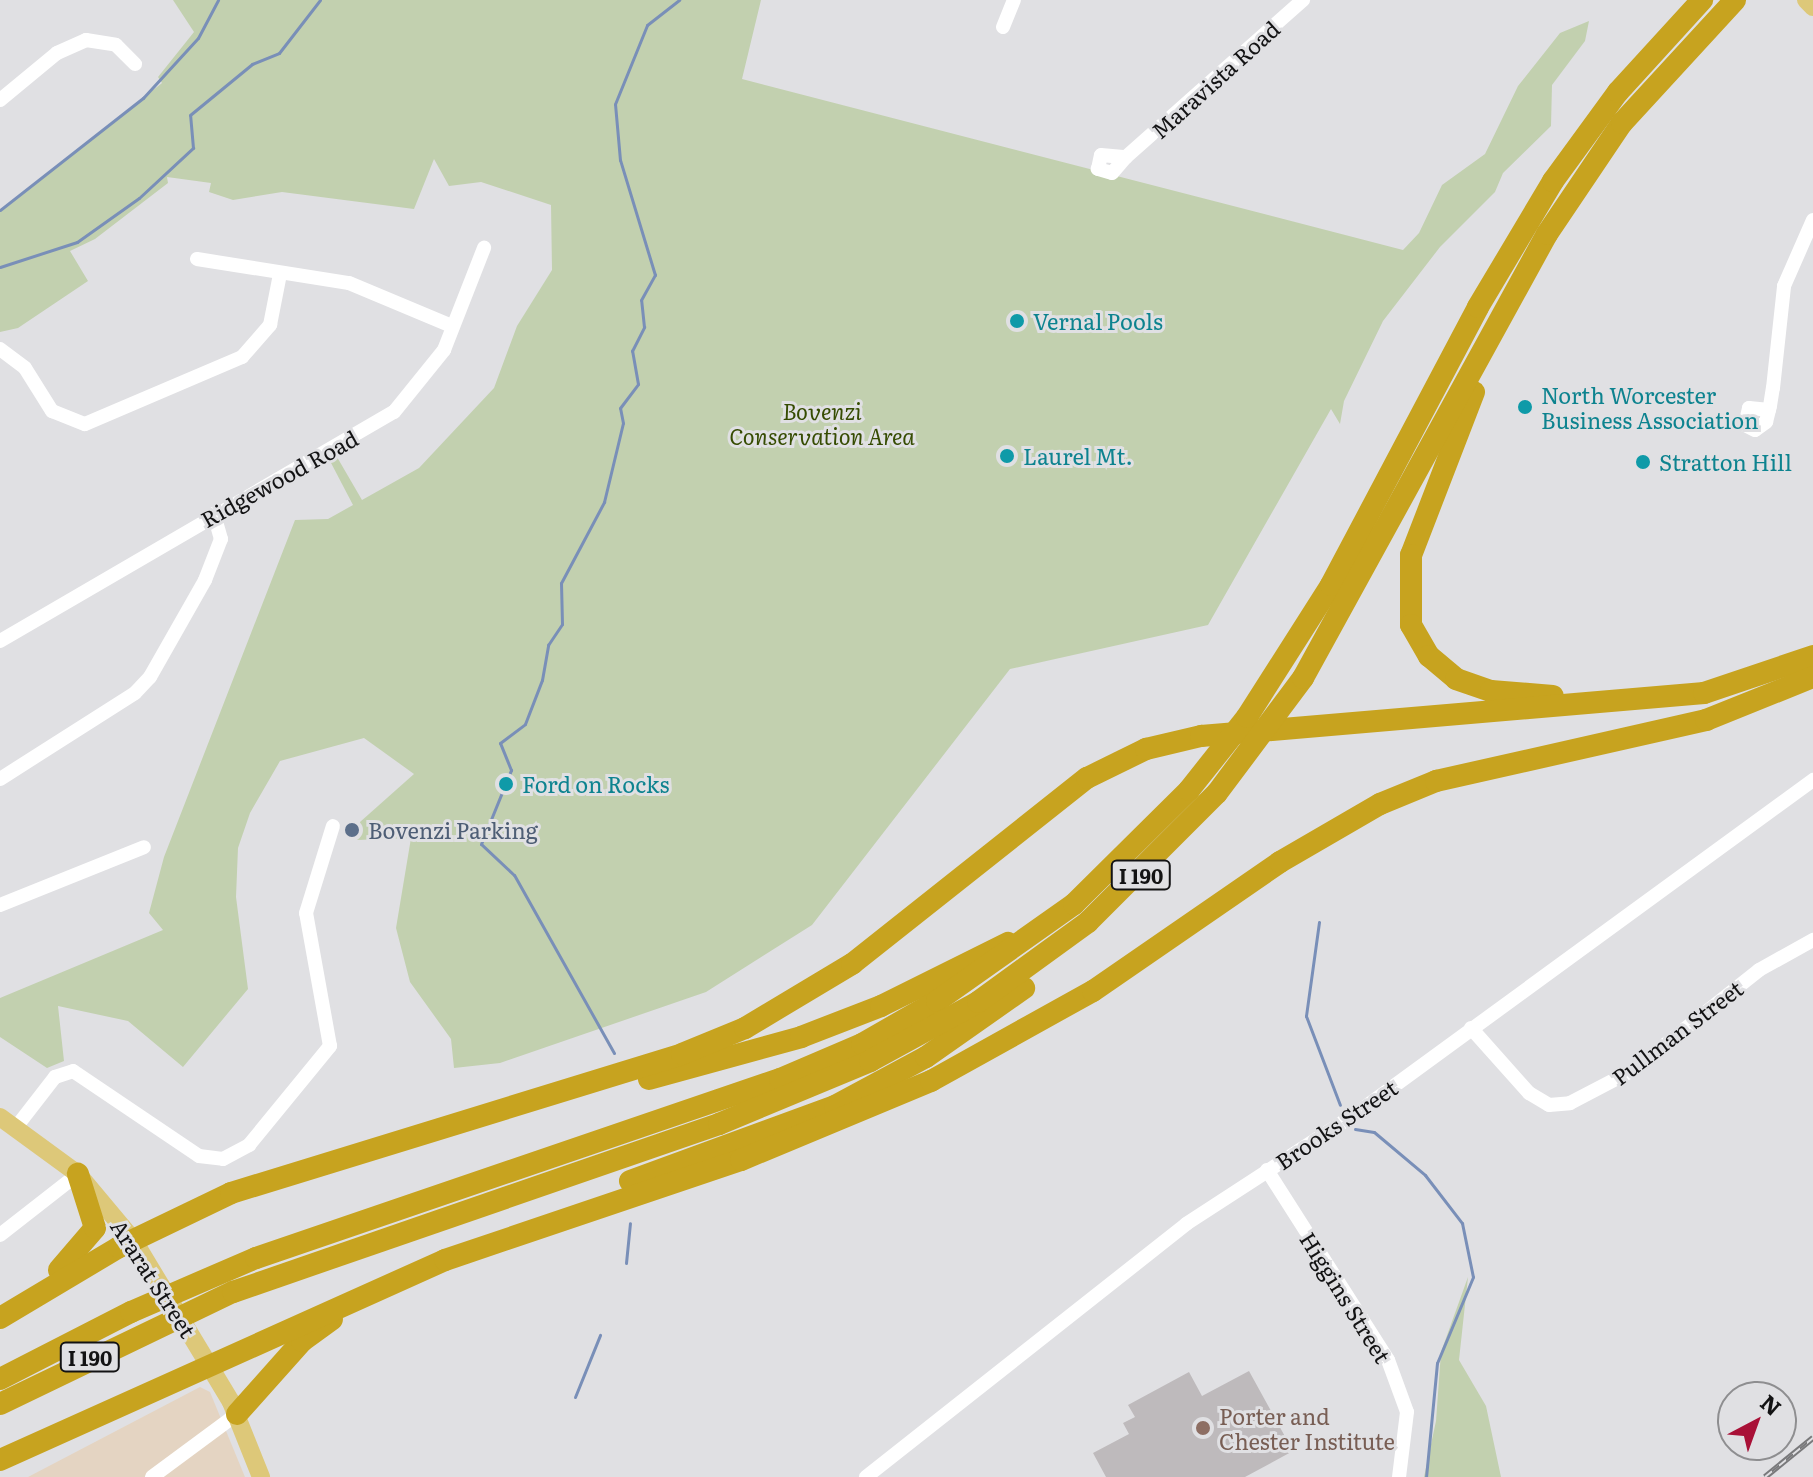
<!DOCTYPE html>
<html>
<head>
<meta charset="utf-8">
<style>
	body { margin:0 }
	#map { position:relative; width:1813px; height:1477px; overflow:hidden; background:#e0e0e3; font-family:Literata,serif }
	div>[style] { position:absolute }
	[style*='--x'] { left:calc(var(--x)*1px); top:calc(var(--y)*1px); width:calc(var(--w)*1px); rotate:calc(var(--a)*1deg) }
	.industrial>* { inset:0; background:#e4d4c2 }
	.green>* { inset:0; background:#c2d0af }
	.stream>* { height:3px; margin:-1.5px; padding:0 1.5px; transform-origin:1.5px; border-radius:1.5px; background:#798fb8 }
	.building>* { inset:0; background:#bebabc }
	.minor>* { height:14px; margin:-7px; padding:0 7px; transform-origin:7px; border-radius:7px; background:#fff }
	.major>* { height:18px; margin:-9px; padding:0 9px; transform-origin:9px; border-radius:9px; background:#ddc879 }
	.highway>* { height:22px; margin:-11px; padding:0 11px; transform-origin:11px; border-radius:11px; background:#c7a31f }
	.rail>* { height:6px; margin-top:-3px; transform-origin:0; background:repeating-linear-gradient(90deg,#e0e0e3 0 9px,#79797b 0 18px); box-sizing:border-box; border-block:2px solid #79797b }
	.dots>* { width:22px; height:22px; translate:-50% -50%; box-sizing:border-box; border:4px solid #e0e0e3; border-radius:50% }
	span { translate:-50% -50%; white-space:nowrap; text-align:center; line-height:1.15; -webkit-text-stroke:6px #e0e0e3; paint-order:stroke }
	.shield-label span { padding:2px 6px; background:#e0e0e3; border:2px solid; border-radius:6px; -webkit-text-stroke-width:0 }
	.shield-label { font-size:20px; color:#131314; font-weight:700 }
	.street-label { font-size:22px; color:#131314 }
	.culture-label { font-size:22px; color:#0d838f }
	.left { translate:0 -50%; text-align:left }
	.park-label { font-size:22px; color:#364c02; font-style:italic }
	.service-label { font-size:22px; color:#4e5e75 }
	.education-label { font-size:22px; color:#785e54 }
	.north { position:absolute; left:1717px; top:1381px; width:80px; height:80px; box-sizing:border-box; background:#e0e0e3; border:2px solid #8e8e90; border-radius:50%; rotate:41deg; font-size:22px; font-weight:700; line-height:32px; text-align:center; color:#131314 }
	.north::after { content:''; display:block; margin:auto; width:28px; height:36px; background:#a91137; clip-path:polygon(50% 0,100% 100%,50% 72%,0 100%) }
</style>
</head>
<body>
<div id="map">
	<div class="industrial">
		<i style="clip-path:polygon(200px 1387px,210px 1392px,245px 1477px,28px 1477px)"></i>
	</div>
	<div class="green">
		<i style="clip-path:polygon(173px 0,761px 0,742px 79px,1403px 250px,1419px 233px,1442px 185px,1485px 154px,1518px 86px,1560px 33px,1589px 21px,1585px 41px,1552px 85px,1551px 126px,1503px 173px,1495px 192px,1440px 247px,1383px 321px,1344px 401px,1340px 424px,1331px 409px,1208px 625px,1010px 669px,812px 925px,706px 992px,500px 1063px,454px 1068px,451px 1039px,410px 982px,396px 928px,411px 838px,357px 840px,360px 822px,414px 774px,364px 738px,280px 761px,250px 813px,238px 848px,236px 897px,248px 989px,183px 1067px,128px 1021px,58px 1006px,64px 1061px,47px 1068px,0 1037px,0 998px,163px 930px,149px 913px,164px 857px,295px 520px,328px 519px,353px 505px,330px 461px,337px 457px,362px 500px,419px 468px,494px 388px,517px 326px,552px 270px,551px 205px,481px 182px,449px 186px,434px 159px,414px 209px,282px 192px,233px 200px,209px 192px,211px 183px,167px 177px,168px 183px,95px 239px,70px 251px,88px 281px,18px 328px,0 332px,0 212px,162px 83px,158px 77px,194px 32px)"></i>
		<i style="clip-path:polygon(1468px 1277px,1459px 1360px,1486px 1406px,1501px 1477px,1424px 1477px,1436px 1421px,1441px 1352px)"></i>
	</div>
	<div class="stream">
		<i style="--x:0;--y:210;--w:182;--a:-38.1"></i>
		<i style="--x:143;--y:98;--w:81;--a:-47.5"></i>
		<i style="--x:198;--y:38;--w:43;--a:-62.2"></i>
		<i style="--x:0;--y:267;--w:81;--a:-18"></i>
		<i style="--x:77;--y:242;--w:76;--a:-35.4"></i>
		<i style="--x:139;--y:198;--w:74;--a:-42.8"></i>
		<i style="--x:193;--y:148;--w:33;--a:-95"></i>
		<i style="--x:190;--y:115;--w:80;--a:-39.4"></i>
		<i style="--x:252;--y:64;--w:29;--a:-22"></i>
		<i style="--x:279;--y:53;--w:67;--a:-52.3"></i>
		<i style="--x:1319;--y:922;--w:95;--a:97.9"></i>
		<i style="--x:1306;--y:1016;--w:95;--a:69.1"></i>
		<i style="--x:614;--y:1053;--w:204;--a:-119.3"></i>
		<i style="--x:514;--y:875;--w:45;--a:-136.8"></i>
		<i style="--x:481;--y:844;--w:80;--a:-67.9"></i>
		<i style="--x:511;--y:770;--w:29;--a:-112"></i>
		<i style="--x:500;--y:743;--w:31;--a:-37"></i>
		<i style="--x:525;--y:724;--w:47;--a:-68.9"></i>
		<i style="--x:542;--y:680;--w:36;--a:-80"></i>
		<i style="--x:548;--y:645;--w:25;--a:-56"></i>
		<i style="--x:562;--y:624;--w:41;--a:-91.4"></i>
		<i style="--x:561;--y:583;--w:92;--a:-62"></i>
		<i style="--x:604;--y:502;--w:81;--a:-76.5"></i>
		<i style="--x:623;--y:423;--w:15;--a:-101"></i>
		<i style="--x:620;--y:408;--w:30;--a:-53"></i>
		<i style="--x:638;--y:384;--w:34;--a:-100"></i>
		<i style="--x:632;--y:351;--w:27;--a:-63"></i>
		<i style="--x:644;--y:327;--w:27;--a:-96"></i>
		<i style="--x:641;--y:300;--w:29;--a:-61"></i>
		<i style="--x:655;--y:275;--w:120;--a:-106.9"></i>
		<i style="--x:620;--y:160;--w:56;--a:-95.1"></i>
		<i style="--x:615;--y:104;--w:85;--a:-67.9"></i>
		<i style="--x:647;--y:25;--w:41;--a:-38"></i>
		<i style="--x:1355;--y:1129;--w:19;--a:9"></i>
		<i style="--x:1374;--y:1132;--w:67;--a:40.1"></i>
		<i style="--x:1425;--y:1175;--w:61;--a:52.4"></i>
		<i style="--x:1462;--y:1223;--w:55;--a:78.5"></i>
		<i style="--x:1473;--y:1277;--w:93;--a:112.7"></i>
		<i style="--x:1437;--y:1363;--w:115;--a:95.5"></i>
		<i style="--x:626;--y:1263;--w:40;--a:-84.3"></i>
		<i style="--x:575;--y:1397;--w:67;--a:-68"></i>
	</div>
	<div class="building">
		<i style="clip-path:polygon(1249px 1371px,1293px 1451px,1245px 1477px,1106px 1477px,1093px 1453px,1129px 1434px,1123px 1423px,1135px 1417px,1128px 1405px,1189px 1372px,1202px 1396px)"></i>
	</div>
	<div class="minor">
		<i style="--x:1003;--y:27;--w:29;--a:-68"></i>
		<i style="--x:0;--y:100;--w:74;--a:-39.5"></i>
		<i style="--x:57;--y:53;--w:32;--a:-24"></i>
		<i style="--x:86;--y:40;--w:30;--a:9"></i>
		<i style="--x:116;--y:45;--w:27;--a:45"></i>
		<i style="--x:1126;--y:157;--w:21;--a:131"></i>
		<i style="--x:1112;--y:173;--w:15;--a:-164"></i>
		<i style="--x:1098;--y:169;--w:14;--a:-78"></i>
		<i style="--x:1101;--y:155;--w:25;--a:5"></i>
		<i style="--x:1126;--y:157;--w:237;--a:-41.6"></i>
		<i style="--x:197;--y:259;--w:154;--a:9"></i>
		<i style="--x:349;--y:283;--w:112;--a:22.7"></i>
		<i style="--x:0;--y:349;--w:31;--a:37"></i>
		<i style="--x:25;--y:368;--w:51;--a:57.9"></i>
		<i style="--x:52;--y:411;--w:35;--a:22"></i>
		<i style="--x:85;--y:424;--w:171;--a:-23.1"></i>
		<i style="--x:242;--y:357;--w:43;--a:-48.8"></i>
		<i style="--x:270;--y:325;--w:52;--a:-78.9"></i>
		<i style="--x:1769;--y:410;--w:20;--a:-174"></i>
		<i style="--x:1749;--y:408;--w:17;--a:103"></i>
		<i style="--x:1745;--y:425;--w:11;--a:27"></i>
		<i style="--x:1755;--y:430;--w:14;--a:-36"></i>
		<i style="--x:1766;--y:422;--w:16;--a:-76"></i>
		<i style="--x:1770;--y:406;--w:18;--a:-81"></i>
		<i style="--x:1773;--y:388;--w:103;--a:-83.8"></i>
		<i style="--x:1784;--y:286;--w:72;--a:-66.3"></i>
		<i style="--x:0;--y:641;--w:456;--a:-30.2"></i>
		<i style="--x:394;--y:412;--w:80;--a:-51.1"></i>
		<i style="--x:444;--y:350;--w:110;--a:-68.6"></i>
		<i style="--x:0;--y:779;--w:160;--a:-32.5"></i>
		<i style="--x:135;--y:693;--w:22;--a:-47"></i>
		<i style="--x:150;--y:677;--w:112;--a:-60.4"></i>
		<i style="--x:205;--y:580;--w:44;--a:-68.7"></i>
		<i style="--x:221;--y:539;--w:26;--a:-106"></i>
		<i style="--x:0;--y:905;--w:155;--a:-21.9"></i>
		<i style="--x:1471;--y:1028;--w:87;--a:48.3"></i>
		<i style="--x:1529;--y:1093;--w:23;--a:31"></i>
		<i style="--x:1549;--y:1105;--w:21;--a:-5"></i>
		<i style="--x:1570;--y:1103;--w:71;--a:-27.6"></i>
		<i style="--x:1633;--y:1070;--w:161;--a:-38.4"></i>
		<i style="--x:1759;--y:970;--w:62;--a:-29.1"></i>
		<i style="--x:17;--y:1126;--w:62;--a:-52.2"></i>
		<i style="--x:55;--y:1077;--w:19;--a:-18"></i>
		<i style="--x:73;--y:1071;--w:152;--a:34"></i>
		<i style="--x:199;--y:1156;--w:24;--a:7"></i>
		<i style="--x:223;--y:1159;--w:30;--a:-28"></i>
		<i style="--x:249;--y:1145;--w:128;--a:-50.7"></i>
		<i style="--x:330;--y:1046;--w:135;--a:-100.2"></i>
		<i style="--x:306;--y:913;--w:91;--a:-72.8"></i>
		<i style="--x:1267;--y:1170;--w:225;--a:57.5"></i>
		<i style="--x:1388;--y:1360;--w:55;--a:69.9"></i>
		<i style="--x:1407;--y:1412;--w:65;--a:97"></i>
		<i style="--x:0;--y:1235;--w:99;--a:-38"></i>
		<i style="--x:152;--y:1477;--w:106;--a:-36.5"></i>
		<i style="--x:866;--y:1477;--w:408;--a:-38.3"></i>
		<i style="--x:1186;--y:1224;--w:204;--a:-33"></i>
		<i style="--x:1357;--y:1113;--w:565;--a:-36.14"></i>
	</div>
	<div class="major">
		<i style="--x:1806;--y:0;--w:10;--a:45"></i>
		<i style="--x:0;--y:1117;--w:97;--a:36.2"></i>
		<i style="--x:78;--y:1174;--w:87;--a:50.1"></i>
		<i style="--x:134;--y:1241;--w:188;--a:58.9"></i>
		<i style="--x:231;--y:1402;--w:81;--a:68.2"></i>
	</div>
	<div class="highway">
		<i style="--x:1474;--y:392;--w:175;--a:111.1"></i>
		<i style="--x:1411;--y:555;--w:70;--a:90"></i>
		<i style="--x:1411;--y:625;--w:36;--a:60"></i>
		<i style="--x:1429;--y:656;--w:35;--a:40"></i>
		<i style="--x:1456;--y:679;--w:37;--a:19"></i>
		<i style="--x:1491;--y:691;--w:62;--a:4.6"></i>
		<i style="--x:649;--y:1079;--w:158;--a:-15.4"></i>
		<i style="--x:801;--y:1037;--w:86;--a:-21.2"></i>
		<i style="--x:881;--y:1006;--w:142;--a:-26.4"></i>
		<i style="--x:630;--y:1181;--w:218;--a:-20.1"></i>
		<i style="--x:835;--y:1106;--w:103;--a:-28.3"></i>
		<i style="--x:926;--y:1057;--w:120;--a:-35.1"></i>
		<i style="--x:59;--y:1270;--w:55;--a:-49.4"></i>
		<i style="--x:95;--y:1228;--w:57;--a:-107.5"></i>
		<i style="--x:0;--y:1318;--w:139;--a:-30.8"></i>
		<i style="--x:119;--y:1247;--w:124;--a:-25.7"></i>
		<i style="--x:231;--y:1193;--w:472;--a:-17.1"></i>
		<i style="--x:682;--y:1054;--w:68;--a:-22.4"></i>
		<i style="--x:745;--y:1028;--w:125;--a:-30.9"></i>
		<i style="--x:852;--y:964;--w:300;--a:-38.4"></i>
		<i style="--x:1087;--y:778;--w:66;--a:-26.2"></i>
		<i style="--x:1146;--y:749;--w:57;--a:-13.3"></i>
		<i style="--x:1201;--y:736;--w:505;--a:-4.89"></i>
		<i style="--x:1704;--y:693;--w:115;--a:-18.7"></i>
		<i style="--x:0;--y:1379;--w:147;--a:-27.1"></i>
		<i style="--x:131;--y:1312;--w:136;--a:-23.4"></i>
		<i style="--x:256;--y:1258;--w:554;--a:-18.86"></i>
		<i style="--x:780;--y:1079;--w:89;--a:-23.1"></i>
		<i style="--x:862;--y:1044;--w:86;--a:-29.8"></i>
		<i style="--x:937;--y:1001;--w:168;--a:-35.3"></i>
		<i style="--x:1074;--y:904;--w:162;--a:-44.7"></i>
		<i style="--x:1189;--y:790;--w:93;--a:-51.5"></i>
		<i style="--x:1247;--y:717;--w:156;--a:-57.5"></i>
		<i style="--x:1331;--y:585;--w:314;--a:-62.1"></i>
		<i style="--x:1478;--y:307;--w:147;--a:-59.2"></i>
		<i style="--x:1553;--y:181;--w:110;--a:-53.9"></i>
		<i style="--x:1618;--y:92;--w:125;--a:-47.6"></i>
		<i style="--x:0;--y:1404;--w:259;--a:-25.7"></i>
		<i style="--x:233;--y:1292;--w:514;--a:-19.07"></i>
		<i style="--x:719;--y:1124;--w:164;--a:-22.6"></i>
		<i style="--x:870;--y:1061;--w:123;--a:-28.6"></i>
		<i style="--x:978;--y:1002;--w:136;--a:-36"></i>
		<i style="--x:1088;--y:922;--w:182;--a:-45"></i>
		<i style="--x:1217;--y:793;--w:144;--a:-53.2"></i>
		<i style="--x:1303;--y:678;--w:507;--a:-61.21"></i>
		<i style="--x:1547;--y:234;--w:134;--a:-56"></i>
		<i style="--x:1622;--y:123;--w:167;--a:-47.4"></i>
		<i style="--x:237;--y:1414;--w:98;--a:-48.3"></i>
		<i style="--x:302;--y:1341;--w:37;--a:-36"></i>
		<i style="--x:0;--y:1460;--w:488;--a:-24.2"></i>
		<i style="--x:445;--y:1260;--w:312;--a:-18.7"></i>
		<i style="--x:741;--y:1160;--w:206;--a:-22.6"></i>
		<i style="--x:931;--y:1081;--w:185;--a:-29.1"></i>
		<i style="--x:1093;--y:991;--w:227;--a:-34.6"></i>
		<i style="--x:1280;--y:862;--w:116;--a:-30.1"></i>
		<i style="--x:1380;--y:804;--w:61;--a:-22.3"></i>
		<i style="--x:1436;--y:781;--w:277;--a:-12.7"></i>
		<i style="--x:1706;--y:720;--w:115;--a:-21.9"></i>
	</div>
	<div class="rail">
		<i style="--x:1765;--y:1477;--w:62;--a:-39.1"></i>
	</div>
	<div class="dots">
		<i style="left:1017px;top:321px;background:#0f9aa8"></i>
		<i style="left:1525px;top:407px;background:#0f9aa8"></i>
		<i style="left:1007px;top:456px;background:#0f9aa8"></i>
		<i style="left:1643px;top:462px;background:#0f9aa8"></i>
		<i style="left:506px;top:784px;background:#0f9aa8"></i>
		<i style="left:352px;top:830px;background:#5c6f8a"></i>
		<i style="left:1203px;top:1428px;background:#8d6e63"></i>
	</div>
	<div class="shield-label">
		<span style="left:1141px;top:875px">I 190</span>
		<span style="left:90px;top:1357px">I 190</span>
	</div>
	<div class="street-label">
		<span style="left:1215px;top:79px;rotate:-42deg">Maravista Road</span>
		<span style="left:279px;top:478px;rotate:-29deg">Ridgewood Road</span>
		<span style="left:1677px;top:1032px;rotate:-37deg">Pullman Street</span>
		<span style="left:1336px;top:1124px;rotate:-34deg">Brooks Street</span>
		<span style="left:154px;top:1278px;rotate:57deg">Ararat Street</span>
		<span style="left:1346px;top:1297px;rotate:58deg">Higgins Street</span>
	</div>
	<div class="culture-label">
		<span class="left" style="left:1033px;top:321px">Vernal Pools</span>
		<span class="left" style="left:1541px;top:407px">North Worcester<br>Business Association</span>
		<span class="left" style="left:1023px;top:456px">Laurel Mt.</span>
		<span class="left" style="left:1659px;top:462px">Stratton Hill</span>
		<span class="left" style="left:522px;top:784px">Ford on Rocks</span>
	</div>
	<div class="park-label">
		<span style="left:822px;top:423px">Bovenzi<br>Conservation Area</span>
	</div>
	<div class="service-label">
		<span class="left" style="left:368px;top:830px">Bovenzi Parking</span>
	</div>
	<div class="education-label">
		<span class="left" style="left:1219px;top:1428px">Porter and<br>Chester Institute</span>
	</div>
	<div class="north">N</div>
</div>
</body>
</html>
